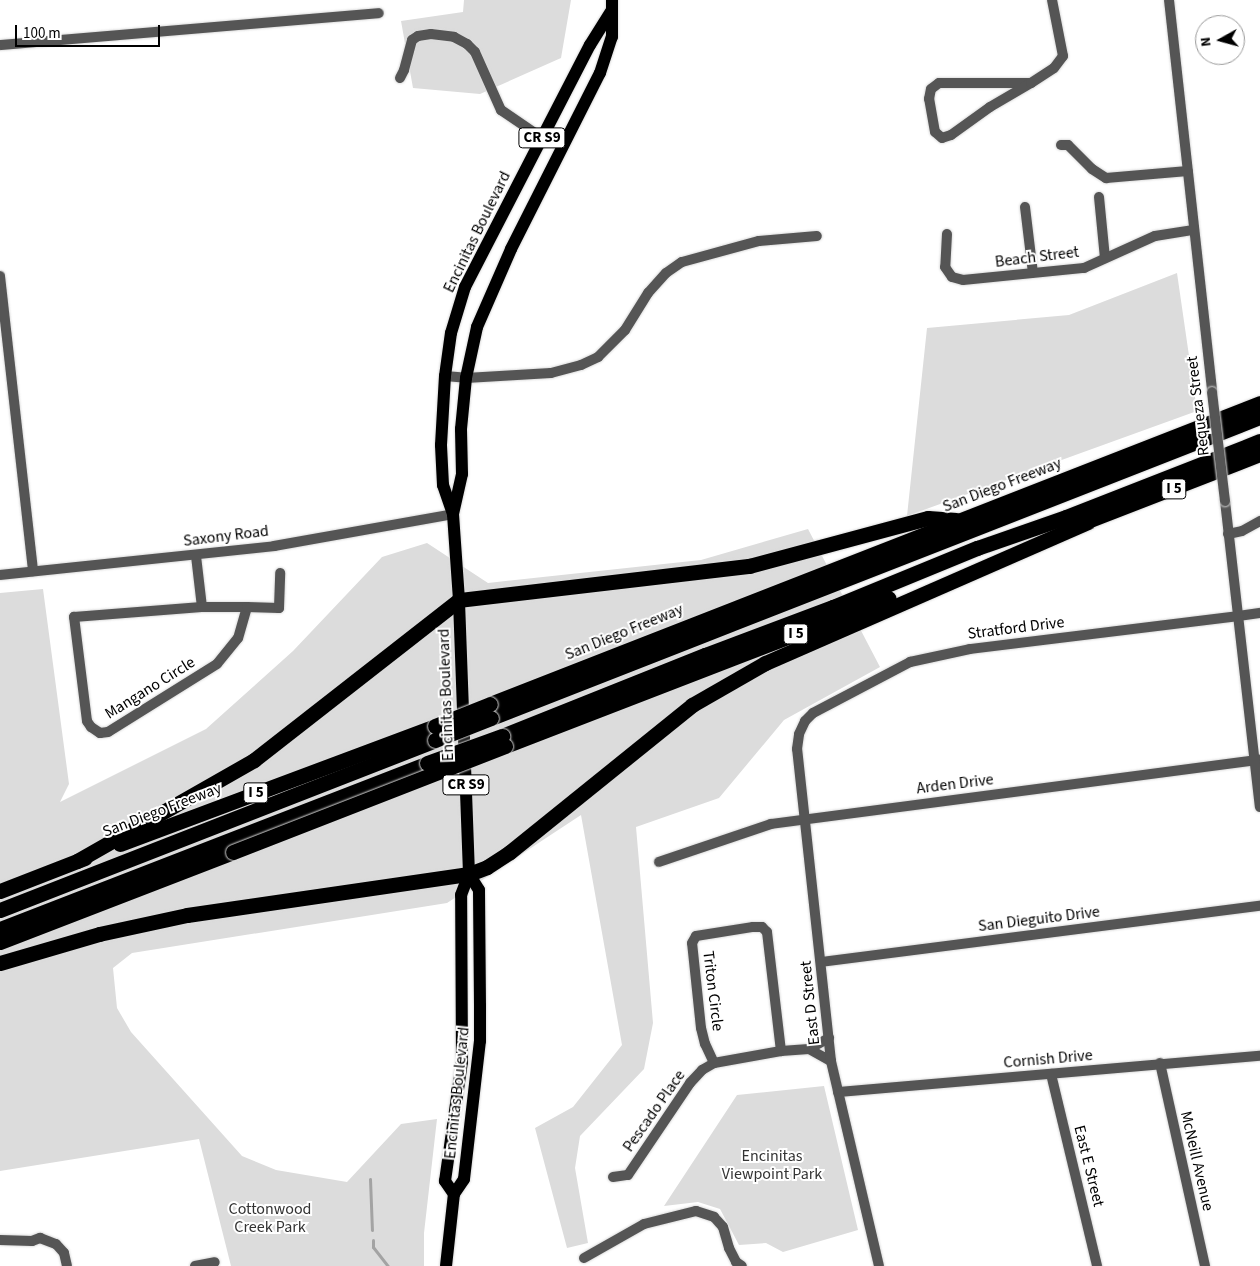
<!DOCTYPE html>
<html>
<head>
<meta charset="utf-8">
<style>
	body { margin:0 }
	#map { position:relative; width:1260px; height:1266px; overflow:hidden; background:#fff; font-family:"Source Sans 3",sans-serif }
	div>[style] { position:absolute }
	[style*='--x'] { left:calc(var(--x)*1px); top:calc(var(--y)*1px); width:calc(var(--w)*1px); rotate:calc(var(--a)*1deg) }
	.green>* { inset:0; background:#dcdcdc }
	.stream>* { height:3px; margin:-1.5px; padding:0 1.5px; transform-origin:1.5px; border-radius:1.5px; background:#a3a3a3 }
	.roads { filter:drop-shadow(0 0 1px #dbdbdb) drop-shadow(0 0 1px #dbdbdb) }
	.minor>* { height:10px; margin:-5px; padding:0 5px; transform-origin:5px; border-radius:5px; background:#555 }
	.tertiary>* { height:10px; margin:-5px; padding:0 5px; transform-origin:5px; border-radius:5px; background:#555 }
	.primary>* { height:12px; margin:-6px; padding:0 6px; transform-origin:6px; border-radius:6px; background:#000 }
	.motorway>* { height:15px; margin:-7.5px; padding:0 7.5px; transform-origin:7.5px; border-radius:7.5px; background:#000 }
	.bridges { filter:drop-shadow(0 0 1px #dbdbdb) drop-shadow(0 0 1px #dbdbdb) }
	.tertiary-bridge>* { height:10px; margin:-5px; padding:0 5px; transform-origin:5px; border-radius:5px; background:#555 }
	.motorway-bridge>* { height:15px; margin:-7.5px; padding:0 7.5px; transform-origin:7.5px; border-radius:7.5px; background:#000 }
	span { translate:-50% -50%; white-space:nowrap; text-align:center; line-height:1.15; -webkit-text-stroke:4px #fff; paint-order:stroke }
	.shield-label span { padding:1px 4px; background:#fff; border:1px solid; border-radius:4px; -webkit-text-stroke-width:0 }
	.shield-label { font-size:15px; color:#000; font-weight:700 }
	.street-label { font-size:16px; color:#000 }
	.park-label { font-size:16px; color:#333 }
	.north { position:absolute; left:1195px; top:15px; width:50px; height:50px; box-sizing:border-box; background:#fff; border:1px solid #999; border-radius:50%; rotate:263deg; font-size:14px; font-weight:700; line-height:20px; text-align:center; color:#000 }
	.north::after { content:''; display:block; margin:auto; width:18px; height:22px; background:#000; clip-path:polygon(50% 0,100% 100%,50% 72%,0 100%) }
	.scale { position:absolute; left:15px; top:25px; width:145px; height:22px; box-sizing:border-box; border:2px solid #000; border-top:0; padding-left:6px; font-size:15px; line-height:18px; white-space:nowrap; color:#000; -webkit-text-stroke:4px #fff; paint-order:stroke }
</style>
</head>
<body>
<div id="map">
	<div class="green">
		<i style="clip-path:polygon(464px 0,571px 0,561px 58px,480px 94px,413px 88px,401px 21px,463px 12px)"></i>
		<i style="clip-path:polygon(1177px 273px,1197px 411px,907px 516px,927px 328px,1069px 315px)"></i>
		<i style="clip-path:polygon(808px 529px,880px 667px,784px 720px,719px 798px,636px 827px,653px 1023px,644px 1069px,580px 1136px,575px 1168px,588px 1243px,567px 1248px,535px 1128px,573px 1107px,622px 1045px,581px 815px,447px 903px,132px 953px,113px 968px,117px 1008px,131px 1032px,242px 1156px,276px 1170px,347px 1182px,401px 1124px,437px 1119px,424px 1233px,424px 1266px,231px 1266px,199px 1139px,0 1171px,0 593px,43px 589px,69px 784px,60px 802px,206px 729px,293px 651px,382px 557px,427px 543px,488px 583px,701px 560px)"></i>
		<i style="clip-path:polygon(824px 1086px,858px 1230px,783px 1252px,766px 1243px,739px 1245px,720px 1209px,698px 1202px,664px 1206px,737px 1095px)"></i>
	</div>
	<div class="stream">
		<i style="--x:370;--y:1179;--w:51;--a:87.8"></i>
		<i style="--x:373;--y:1240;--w:7;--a:90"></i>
		<i style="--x:373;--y:1247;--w:24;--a:52"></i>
	</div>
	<div class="roads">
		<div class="minor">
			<i style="--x:0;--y:45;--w:380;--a:-4.8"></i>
			<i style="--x:400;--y:78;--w:9;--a:-63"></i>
			<i style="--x:404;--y:70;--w:31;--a:-75"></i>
			<i style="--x:412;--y:40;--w:7;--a:-34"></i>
			<i style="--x:418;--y:36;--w:13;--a:-9"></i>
			<i style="--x:431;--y:34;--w:23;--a:7"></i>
			<i style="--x:454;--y:37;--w:15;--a:28"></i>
			<i style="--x:467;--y:44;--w:11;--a:45"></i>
			<i style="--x:475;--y:52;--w:64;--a:65.9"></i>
			<i style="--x:501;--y:110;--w:50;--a:34.3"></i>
			<i style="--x:939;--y:83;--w:92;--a:0"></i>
			<i style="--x:1031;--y:83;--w:48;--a:149.7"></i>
			<i style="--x:990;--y:107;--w:48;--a:144.3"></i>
			<i style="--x:951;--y:135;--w:9;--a:162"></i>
			<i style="--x:942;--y:138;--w:9;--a:-139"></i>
			<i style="--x:935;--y:132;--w:34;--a:-100"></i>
			<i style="--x:929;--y:99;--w:10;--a:-79"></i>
			<i style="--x:931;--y:89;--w:10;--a:-37"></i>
			<i style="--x:1031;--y:83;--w:27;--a:-33"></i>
			<i style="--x:1054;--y:68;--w:15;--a:-53"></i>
			<i style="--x:1063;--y:56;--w:57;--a:-101.1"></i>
			<i style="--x:1061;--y:145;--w:7;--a:0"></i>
			<i style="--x:1068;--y:145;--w:34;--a:45"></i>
			<i style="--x:1092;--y:169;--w:17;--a:33"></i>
			<i style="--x:1106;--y:178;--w:82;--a:-4.9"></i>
			<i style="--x:1099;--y:197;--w:61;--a:84.4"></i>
			<i style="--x:1025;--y:207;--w:66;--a:83.1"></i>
			<i style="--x:947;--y:234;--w:33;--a:93"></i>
			<i style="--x:945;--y:267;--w:12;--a:55"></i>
			<i style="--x:952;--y:277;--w:11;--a:15"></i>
			<i style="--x:963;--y:280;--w:122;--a:-5.7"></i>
			<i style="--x:1084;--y:268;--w:78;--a:-24.3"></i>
			<i style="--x:1155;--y:236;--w:39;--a:-9"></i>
			<i style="--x:196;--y:556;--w:51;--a:83.3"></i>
			<i style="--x:247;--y:607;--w:32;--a:106"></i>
			<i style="--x:238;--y:638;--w:33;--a:129"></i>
			<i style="--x:217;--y:664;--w:128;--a:148"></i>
			<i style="--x:108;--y:732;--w:8;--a:173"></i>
			<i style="--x:100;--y:733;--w:11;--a:-146"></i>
			<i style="--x:91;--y:727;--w:7;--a:-124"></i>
			<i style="--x:87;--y:721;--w:105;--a:-97.1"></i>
			<i style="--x:74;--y:617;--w:128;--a:-4.5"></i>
			<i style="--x:202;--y:607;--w:45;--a:0"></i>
			<i style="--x:247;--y:607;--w:32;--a:2"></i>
			<i style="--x:279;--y:608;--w:35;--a:-88"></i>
			<i style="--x:1238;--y:616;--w:22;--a:-8"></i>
			<i style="--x:659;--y:862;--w:118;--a:-18.7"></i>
			<i style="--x:771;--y:824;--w:493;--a:-7.5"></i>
			<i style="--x:821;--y:962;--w:443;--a:-7.3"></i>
			<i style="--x:809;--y:1049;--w:25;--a:29"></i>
			<i style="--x:714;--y:1063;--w:21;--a:-115"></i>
			<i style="--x:705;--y:1044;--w:16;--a:-104"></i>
			<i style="--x:701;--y:1028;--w:85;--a:-96"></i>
			<i style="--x:692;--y:943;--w:8;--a:-60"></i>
			<i style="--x:696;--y:936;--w:58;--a:-9"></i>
			<i style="--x:753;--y:927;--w:9;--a:0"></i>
			<i style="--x:762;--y:927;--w:7;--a:45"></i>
			<i style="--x:767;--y:932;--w:120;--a:83.3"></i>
			<i style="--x:1160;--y:1063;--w:208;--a:77.5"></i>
			<i style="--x:613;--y:1177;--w:15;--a:-8"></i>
			<i style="--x:628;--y:1175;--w:111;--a:-56"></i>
			<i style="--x:690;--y:1083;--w:18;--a:-47"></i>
			<i style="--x:702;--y:1070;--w:14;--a:-30"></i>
			<i style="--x:714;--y:1063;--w:68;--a:-10.2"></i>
			<i style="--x:781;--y:1051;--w:28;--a:-4"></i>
			<i style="--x:809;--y:1049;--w:23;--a:-29"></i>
			<i style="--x:0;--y:1240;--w:32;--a:2"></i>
			<i style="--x:32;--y:1241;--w:9;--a:-21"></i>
			<i style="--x:40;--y:1238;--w:17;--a:21"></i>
			<i style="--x:56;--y:1244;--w:12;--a:48"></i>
			<i style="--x:64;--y:1253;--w:13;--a:77"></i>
			<i style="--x:584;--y:1258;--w:69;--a:-29.5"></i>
			<i style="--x:644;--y:1224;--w:54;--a:-14"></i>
			<i style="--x:696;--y:1211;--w:19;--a:18"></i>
			<i style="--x:714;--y:1217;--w:13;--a:48"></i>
			<i style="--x:723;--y:1227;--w:22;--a:74"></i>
			<i style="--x:729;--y:1248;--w:16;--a:63"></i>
			<i style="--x:736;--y:1262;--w:7;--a:34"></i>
			<i style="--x:195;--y:1266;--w:20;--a:-11"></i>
		</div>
		<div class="tertiary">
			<i style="--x:1169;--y:0;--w:394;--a:83.7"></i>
			<i style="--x:0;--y:276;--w:297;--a:83.6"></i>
			<i style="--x:445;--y:376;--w:21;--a:5"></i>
			<i style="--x:466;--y:378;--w:85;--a:-3.4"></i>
			<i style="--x:551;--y:373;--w:31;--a:-15"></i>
			<i style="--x:581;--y:365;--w:19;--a:-25"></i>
			<i style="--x:598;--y:357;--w:38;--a:-45"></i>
			<i style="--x:625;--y:330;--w:44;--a:-58.1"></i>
			<i style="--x:648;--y:293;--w:27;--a:-48"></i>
			<i style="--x:666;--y:273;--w:19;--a:-35"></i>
			<i style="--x:682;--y:262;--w:80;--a:-15.3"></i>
			<i style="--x:759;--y:241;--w:58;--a:-4.9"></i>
			<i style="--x:1225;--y:501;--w:308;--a:83.5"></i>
			<i style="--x:1228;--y:534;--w:14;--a:-12"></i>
			<i style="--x:1242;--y:531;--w:21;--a:-29"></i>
			<i style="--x:0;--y:575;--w:276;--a:-6"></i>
			<i style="--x:274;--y:546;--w:182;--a:-10.1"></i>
			<i style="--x:1051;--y:1074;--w:197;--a:76.5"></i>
			<i style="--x:838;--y:1092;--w:424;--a:-4.9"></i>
			<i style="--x:879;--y:1266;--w:211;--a:-103.2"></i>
			<i style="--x:831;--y:1061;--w:314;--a:-96.2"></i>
			<i style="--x:797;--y:749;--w:15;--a:-82"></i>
			<i style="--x:799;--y:734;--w:14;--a:-65"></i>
			<i style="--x:805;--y:721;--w:11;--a:-45"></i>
			<i style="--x:813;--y:713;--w:110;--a:-27.7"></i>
			<i style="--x:910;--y:662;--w:61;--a:-12.2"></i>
			<i style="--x:970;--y:649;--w:270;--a:-7"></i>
		</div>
		<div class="primary">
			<i style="--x:453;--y:514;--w:41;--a:-77.3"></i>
			<i style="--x:462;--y:474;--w:45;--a:-91.3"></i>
			<i style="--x:461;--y:429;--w:51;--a:-84.4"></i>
			<i style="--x:466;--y:378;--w:52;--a:-77.8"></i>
			<i style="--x:477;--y:327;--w:85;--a:-66.4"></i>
			<i style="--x:511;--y:249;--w:197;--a:-63.2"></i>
			<i style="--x:600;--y:73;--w:38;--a:-72"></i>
			<i style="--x:612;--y:37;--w:37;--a:-90"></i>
			<i style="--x:454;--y:1194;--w:16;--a:-125"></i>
			<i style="--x:445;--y:1181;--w:120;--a:-81.9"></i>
			<i style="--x:462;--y:1062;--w:167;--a:-90.3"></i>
			<i style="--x:461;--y:895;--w:22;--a:-69"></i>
			<i style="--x:446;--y:1266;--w:72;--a:-83.7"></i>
			<i style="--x:454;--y:1194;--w:18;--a:-56"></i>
			<i style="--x:464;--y:1179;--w:139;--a:-83.4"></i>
			<i style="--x:480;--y:1041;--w:35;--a:-90"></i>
			<i style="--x:480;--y:1006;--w:116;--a:-90.5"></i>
			<i style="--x:479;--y:890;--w:19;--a:-122"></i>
			<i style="--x:469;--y:874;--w:274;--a:-92.1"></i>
			<i style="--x:459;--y:600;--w:86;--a:-94"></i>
			<i style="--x:453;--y:514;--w:31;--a:-109"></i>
			<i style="--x:443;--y:485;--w:40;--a:-92.9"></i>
			<i style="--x:441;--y:445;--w:69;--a:-86.7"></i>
			<i style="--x:445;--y:376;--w:43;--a:-82.1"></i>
			<i style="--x:451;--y:333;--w:48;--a:-73.1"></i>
			<i style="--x:465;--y:287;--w:272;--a:-62.7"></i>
			<i style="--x:590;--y:45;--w:39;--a:-58"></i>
		</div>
		<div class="motorway">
			<i style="--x:1077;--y:525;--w:196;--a:-21.2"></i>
			<i style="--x:490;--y:704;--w:827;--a:-21.35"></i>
			<i style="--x:491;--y:718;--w:826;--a:-21.38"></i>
			<i style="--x:502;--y:736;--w:219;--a:-21.8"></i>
			<i style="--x:705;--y:655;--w:137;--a:-20.6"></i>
			<i style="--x:833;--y:607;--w:156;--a:-22.3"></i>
			<i style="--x:977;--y:548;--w:94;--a:-19.2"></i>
			<i style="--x:1066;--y:517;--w:208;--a:-21.4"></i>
			<i style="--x:505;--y:746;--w:411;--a:-21.1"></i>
			<i style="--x:120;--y:844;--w:336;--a:-20.5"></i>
			<i style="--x:77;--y:861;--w:204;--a:-29.7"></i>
			<i style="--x:254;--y:760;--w:260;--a:-38"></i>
			<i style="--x:459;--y:600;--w:292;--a:-6.7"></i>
			<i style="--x:749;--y:566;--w:185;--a:-15"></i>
			<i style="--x:928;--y:518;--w:28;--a:4"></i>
			<i style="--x:0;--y:891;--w:91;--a:-21.2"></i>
			<i style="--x:0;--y:910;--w:467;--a:-21.3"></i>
			<i style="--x:0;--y:929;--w:458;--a:-21.2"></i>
			<i style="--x:0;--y:942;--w:250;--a:-21.1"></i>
			<i style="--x:0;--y:963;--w:103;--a:-16.3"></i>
			<i style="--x:99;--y:934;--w:90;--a:-12.2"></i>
			<i style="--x:187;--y:915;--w:285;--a:-8.3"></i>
			<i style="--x:469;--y:874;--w:19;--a:-21"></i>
			<i style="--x:487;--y:867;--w:27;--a:-33"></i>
			<i style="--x:510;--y:852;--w:234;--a:-38.9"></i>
			<i style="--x:692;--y:705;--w:84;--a:-29.9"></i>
			<i style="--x:765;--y:663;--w:352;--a:-23.6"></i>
		</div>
	</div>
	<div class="bridges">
		<div class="tertiary-bridge">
			<i style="--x:1212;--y:392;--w:110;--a:83.2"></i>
		</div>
		<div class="motorway-bridge">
			<i style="--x:435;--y:726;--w:59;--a:-21.8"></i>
			<i style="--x:435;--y:740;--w:60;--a:-21.4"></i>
			<i style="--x:427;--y:763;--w:80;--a:-19.8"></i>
			<i style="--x:233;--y:852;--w:292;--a:-21.3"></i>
		</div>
	</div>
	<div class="shield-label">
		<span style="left:542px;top:138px">CR S9</span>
		<span style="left:1174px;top:489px">I 5</span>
		<span style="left:796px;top:634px">I 5</span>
		<span style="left:466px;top:785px">CR S9</span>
		<span style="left:256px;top:793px">I 5</span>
	</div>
	<div class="street-label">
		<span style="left:477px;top:232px;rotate:-64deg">Encinitas Boulevard</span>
		<span style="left:1037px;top:257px;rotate:-7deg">Beach Street</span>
		<span style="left:1198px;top:406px;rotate:-97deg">Requeza Street</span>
		<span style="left:1002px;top:485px;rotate:-21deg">San Diego Freeway</span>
		<span style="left:226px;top:536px;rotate:-7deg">Saxony Road</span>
		<span style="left:1016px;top:628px;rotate:-7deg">Stratford Drive</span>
		<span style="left:624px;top:632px;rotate:-22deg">San Diego Freeway</span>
		<span style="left:150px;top:688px;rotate:-32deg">Mangano Circle</span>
		<span style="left:446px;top:695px;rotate:-92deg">Encinitas Boulevard</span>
		<span style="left:955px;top:784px;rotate:-7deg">Arden Drive</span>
		<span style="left:162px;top:810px;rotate:-21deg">San Diego Freeway</span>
		<span style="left:1039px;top:919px;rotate:-7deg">San Dieguito Drive</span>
		<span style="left:713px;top:991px;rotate:83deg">Triton Circle</span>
		<span style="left:810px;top:1003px;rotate:-96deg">East D Street</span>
		<span style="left:1048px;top:1059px;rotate:-5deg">Cornish Drive</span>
		<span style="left:457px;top:1093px;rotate:-84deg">Encinitas Boulevard</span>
		<span style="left:654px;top:1111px;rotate:-55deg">Pescado Place</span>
		<span style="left:1197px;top:1161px;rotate:77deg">McNeill Avenue</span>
		<span style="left:1089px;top:1166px;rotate:76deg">East E Street</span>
	</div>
	<div class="park-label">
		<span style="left:772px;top:1165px">Encinitas<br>Viewpoint Park</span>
		<span style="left:270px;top:1218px">Cottonwood<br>Creek Park</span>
	</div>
	<div class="north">N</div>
	<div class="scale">100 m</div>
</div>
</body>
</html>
